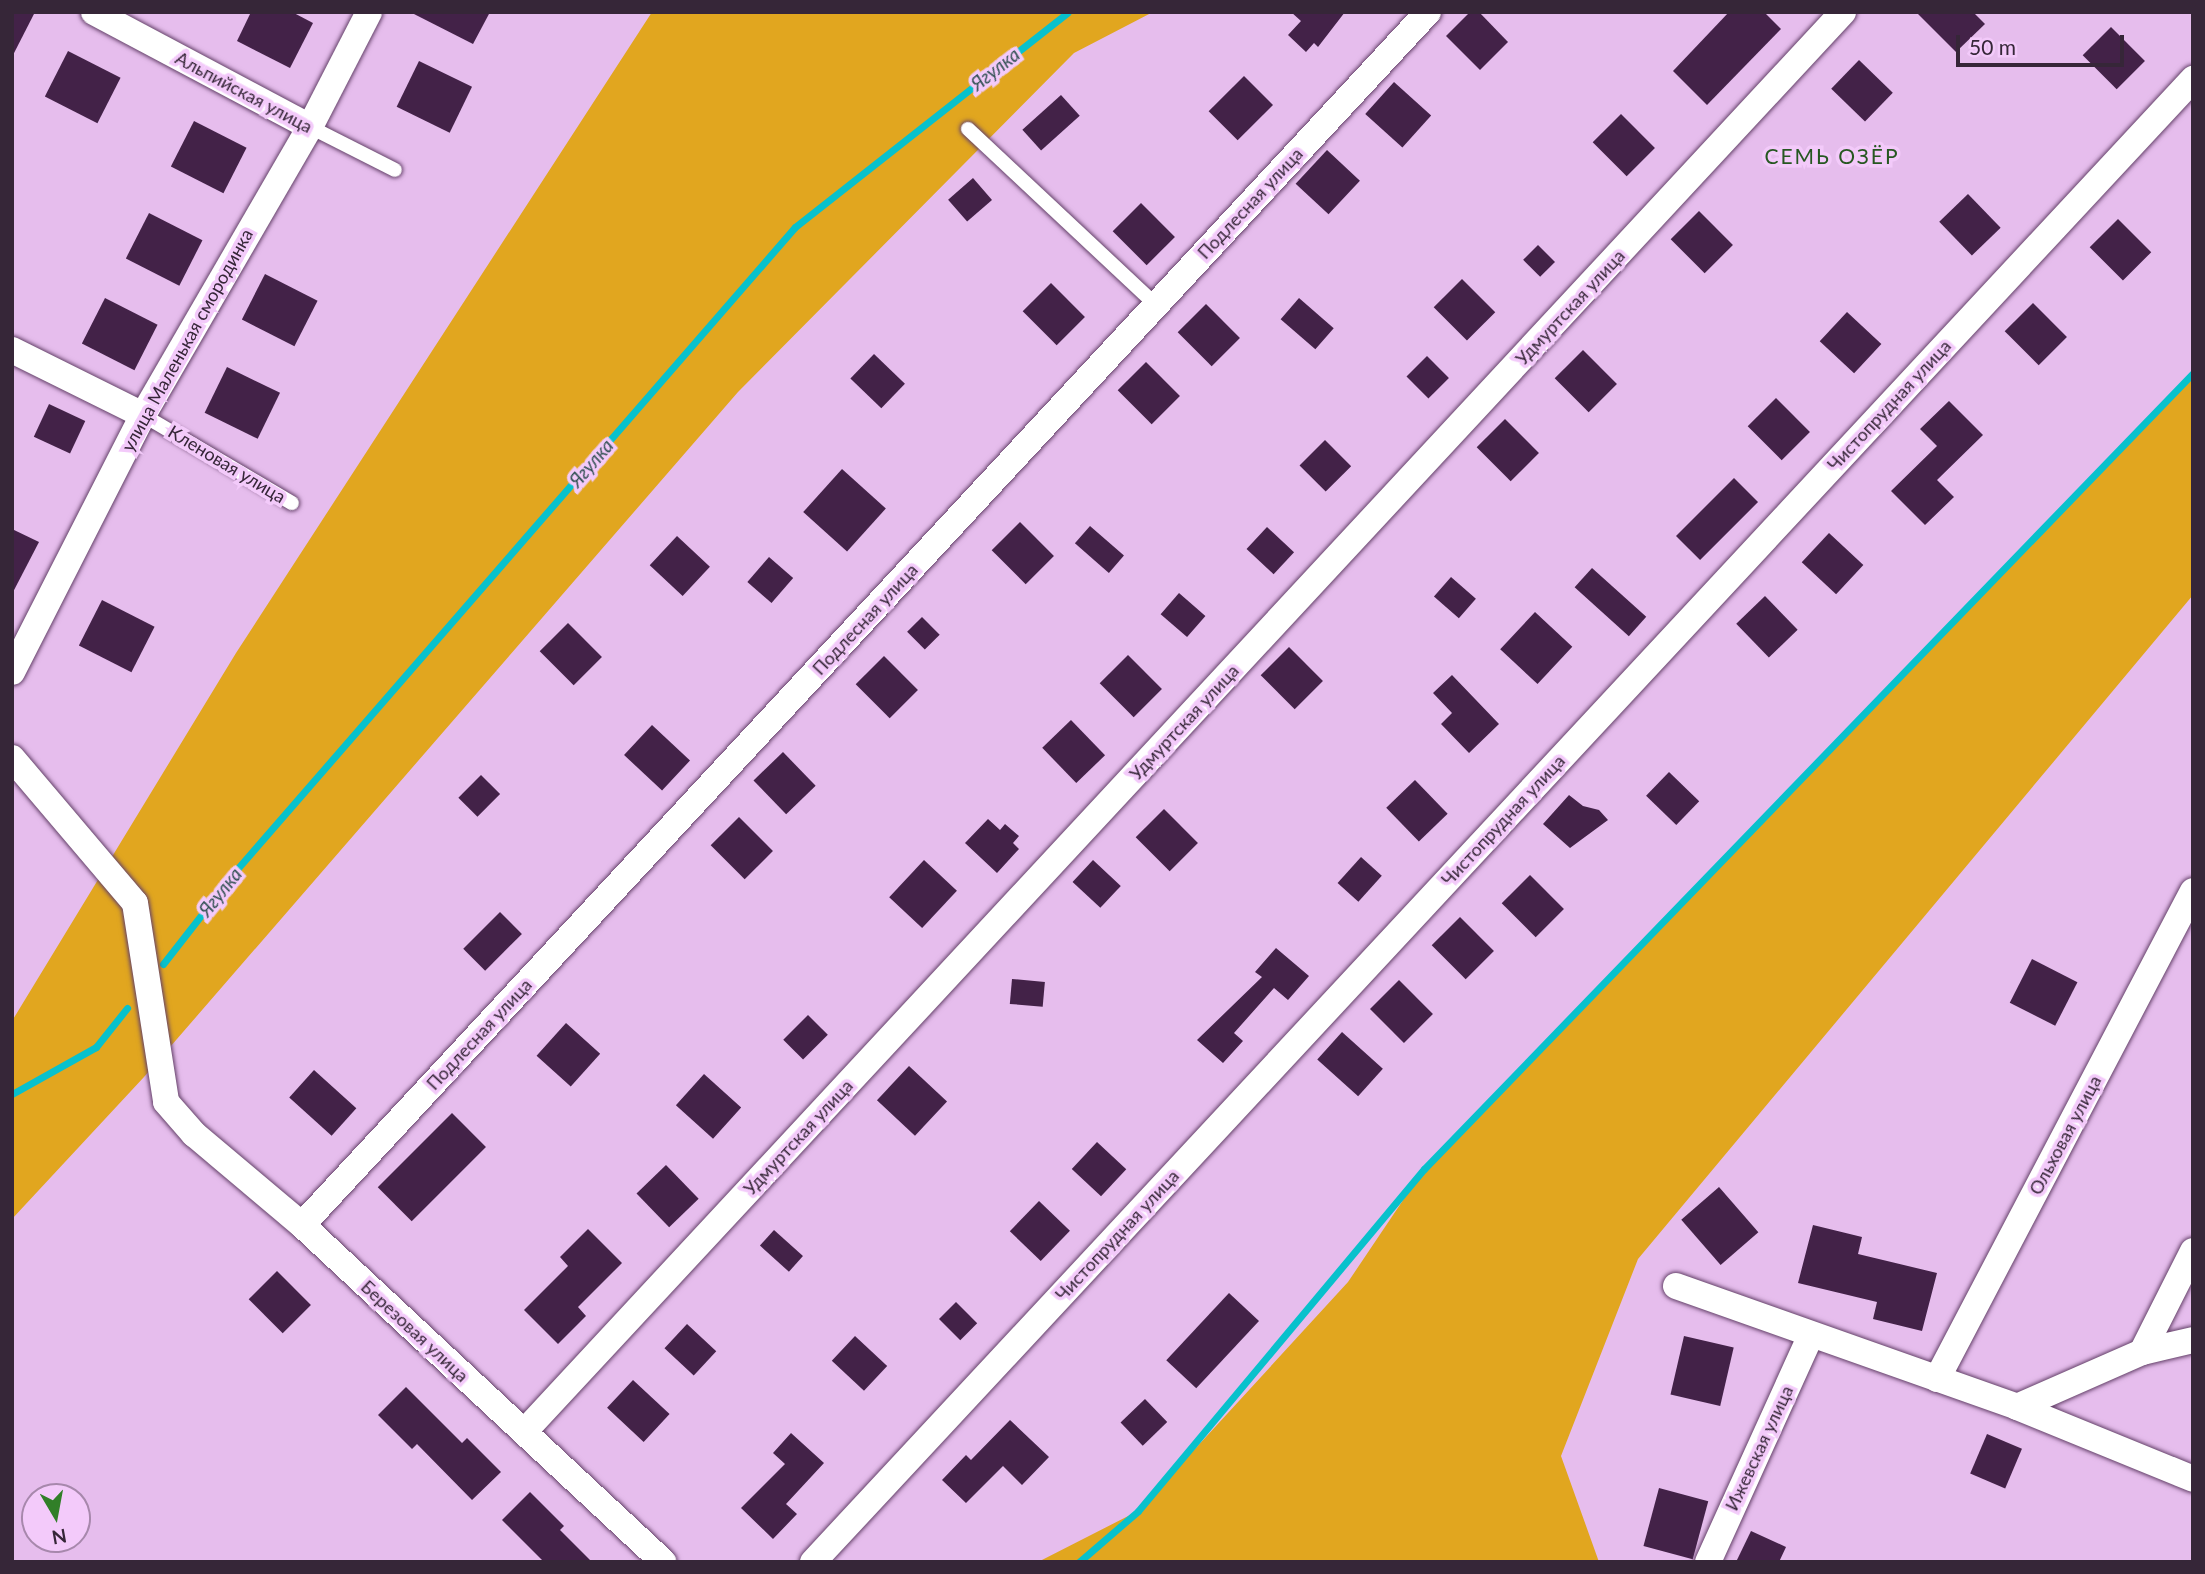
<!DOCTYPE html>
<html>
<head>
<meta charset="utf-8">
<style>
	body { margin:0 }
	#map { position:relative; width:2205px; height:1574px; overflow:hidden; background:#e6bded; font-family:Lato,sans-serif }
	div>[style] { position:absolute }
	[style*='--x'] { left:calc(var(--x)*1px); top:calc(var(--y)*1px); width:calc(var(--w)*1px); rotate:calc(var(--a)*1deg) }
	.green>* { inset:0; background:#e1a61f }
	.stream>* { height:7px; margin:-3.5px; padding:0 3.5px; transform-origin:3.5px; border-radius:3.5px; background:#08c1cc }
	.building>* { inset:0; background:#432248; transform-origin:0 0 }
	.roads { filter:drop-shadow(0 0 2px #644169) drop-shadow(0 0 2px #644169) }
	.service>* { height:14px; margin:-7px; padding:0 7px; transform-origin:7px; border-radius:7px; background:#fff }
	.minor>* { height:26px; margin:-13px; padding:0 13px; transform-origin:13px; border-radius:13px; background:#fff }
	span { translate:-50% -50%; white-space:nowrap; text-align:center; line-height:1.15; -webkit-text-stroke:7px #f3cafa; paint-order:stroke }
	.street-label { font-size:18px; color:#362638 }
	.water-label { font-size:19px; color:#315053; font-style:italic }
	.quarter-label { font-size:21px; color:#265721; letter-spacing:2px }
	.frame { position:absolute; inset:0; border:14px solid #362638; pointer-events:none }
	.north { position:absolute; left:21px; top:1483px; width:70px; height:70px; box-sizing:border-box; background:#f3cafa; border:2px solid #a788ac; border-radius:50%; rotate:170deg; font-size:19px; font-weight:700; line-height:28px; text-align:center; color:#362638 }
	.north::after { content:''; display:block; margin:auto; width:24px; height:32px; background:#317f28; clip-path:polygon(50% 0,100% 100%,50% 72%,0 100%) }
	.scale { position:absolute; left:1956px; top:35px; width:168px; height:32px; box-sizing:border-box; border:4px solid #362638; border-top:0; padding-left:9px; font-size:21px; line-height:24px; white-space:nowrap; color:#362638; -webkit-text-stroke:5px #f3cafa; paint-order:stroke }
</style>
</head>
<body>
<div id="map">
	<div class="green">
		<i style="clip-path:polygon(652px 12px,1153px 12px,1074px 53px,738px 392px,144px 1077px,12px 1219px,12px 1021px,236px 653px)"></i>
		<i style="clip-path:polygon(2193px 371px,2193px 595px,1638px 1259px,1561px 1456px,1599px 1562px,1038px 1562px,1138px 1511px,1348px 1282px,1424px 1169px)"></i>
	</div>
	<div class="stream">
		<i style="--x:163;--y:964;--w:122;--a:-52"></i>
		<i style="--x:238;--y:868;--w:849;--a:-49.01"></i>
		<i style="--x:795;--y:227;--w:347;--a:-38.2"></i>
		<i style="--x:12;--y:1094;--w:96;--a:-29.2"></i>
		<i style="--x:96;--y:1047;--w:50;--a:-51.5"></i>
		<i style="--x:1079;--y:1562;--w:78;--a:-40.8"></i>
		<i style="--x:1138;--y:1511;--w:446;--a:-50.1"></i>
		<i style="--x:1424;--y:1169;--w:1107;--a:-45.99"></i>
	</div>
	<div class="building">
		<i style="clip-path:polygon(12px 12px,35px 12px,12px 57px)"></i>
		<i style="clip-path:polygon(251px 12px,292px 12px,313px 23px,290px 68px,237px 41px)"></i>
		<i style="clip-path:polygon(410px 12px,490px 12px,473px 44px)"></i>
		<i style="clip-path:polygon(1291px 12px,1345px 12px,1318px 47px,1314px 43px,1306px 52px,1288px 35px,1301px 21px)"></i>
		<i style="clip-path:polygon(1470px 12px,1479px 12px,1508px 42px,1480px 70px,1446px 36px)"></i>
		<i style="clip-path:polygon(1729px 12px,1764px 12px,1781px 29px,1707px 105px,1673px 71px)"></i>
		<i style="clip-path:polygon(1916px 12px,1973px 12px,1985px 24px,1956px 52px)"></i>
		<i style="left:2111px;top:27px;width:48px;height:40px;rotate:45deg"></i>
		<i style="left:68px;top:51px;width:59px;height:51px;rotate:27deg"></i>
		<i style="left:1859px;top:60px;width:47px;height:40px;rotate:44deg"></i>
		<i style="left:419px;top:61px;width:59px;height:51px;rotate:26deg"></i>
		<i style="left:1244px;top:76px;width:41px;height:50px;rotate:45deg"></i>
		<i style="left:1394px;top:82px;width:50px;height:43px;rotate:42deg"></i>
		<i style="left:1061px;top:95px;width:28px;height:52px;rotate:48deg"></i>
		<i style="left:1621px;top:114px;width:48px;height:40px;rotate:45deg"></i>
		<i style="left:194px;top:121px;width:59px;height:51px;rotate:27deg"></i>
		<i style="left:1327px;top:150px;width:45px;height:46px;rotate:43deg"></i>
		<i style="left:973px;top:178px;width:29px;height:33px;rotate:49deg"></i>
		<i style="left:1968px;top:194px;width:47px;height:40px;rotate:46deg"></i>
		<i style="left:1141px;top:203px;width:48px;height:40px;rotate:45deg"></i>
		<i style="left:1699px;top:211px;width:48px;height:40px;rotate:45deg"></i>
		<i style="left:149px;top:213px;width:60px;height:51px;rotate:27deg"></i>
		<i style="left:2118px;top:219px;width:47px;height:40px;rotate:45deg"></i>
		<i style="left:1538px;top:245px;width:24px;height:21px;rotate:45deg"></i>
		<i style="left:265px;top:274px;width:59px;height:51px;rotate:27deg"></i>
		<i style="left:1462px;top:279px;width:47px;height:40px;rotate:45deg"></i>
		<i style="left:1051px;top:283px;width:48px;height:40px;rotate:45deg"></i>
		<i style="left:105px;top:298px;width:59px;height:51px;rotate:27deg"></i>
		<i style="left:1299px;top:298px;width:46px;height:28px;rotate:41deg"></i>
		<i style="left:2033px;top:303px;width:48px;height:40px;rotate:45deg"></i>
		<i style="left:1206px;top:304px;width:48px;height:40px;rotate:45deg"></i>
		<i style="left:1847px;top:312px;width:47px;height:40px;rotate:43deg"></i>
		<i style="left:1583px;top:350px;width:48px;height:40px;rotate:45deg"></i>
		<i style="left:874px;top:354px;width:43px;height:34px;rotate:44deg"></i>
		<i style="left:1427px;top:356px;width:31px;height:29px;rotate:45deg"></i>
		<i style="left:1146px;top:362px;width:48px;height:40px;rotate:45deg"></i>
		<i style="left:227px;top:367px;width:59px;height:51px;rotate:26deg"></i>
		<i style="left:1776px;top:398px;width:48px;height:40px;rotate:45deg"></i>
		<i style="clip-path:polygon(1949px 401px,1983px 435px,1937px 480px,1954px 497px,1925px 525px,1891px 491px,1937px 446px,1920px 429px)"></i>
		<i style="left:49px;top:404px;width:40px;height:36px;rotate:25deg"></i>
		<i style="left:1505px;top:419px;width:48px;height:40px;rotate:45deg"></i>
		<i style="left:1325px;top:440px;width:37px;height:36px;rotate:45deg"></i>
		<i style="left:842px;top:469px;width:59px;height:58px;rotate:42deg"></i>
		<i style="left:1734px;top:478px;width:34px;height:82px;rotate:45deg"></i>
		<i style="left:1020px;top:522px;width:48px;height:40px;rotate:45deg"></i>
		<i style="left:1090px;top:526px;width:45px;height:23px;rotate:41deg"></i>
		<i style="left:1267px;top:527px;width:37px;height:30px;rotate:43deg"></i>
		<i style="clip-path:polygon(12px 529px,39px 542px,12px 594px)"></i>
		<i style="left:1829px;top:533px;width:47px;height:40px;rotate:43deg"></i>
		<i style="left:677px;top:536px;width:45px;height:40px;rotate:43deg"></i>
		<i style="left:769px;top:557px;width:32px;height:33px;rotate:41deg"></i>
		<i style="left:1592px;top:568px;width:73px;height:26px;rotate:42deg"></i>
		<i style="left:1451px;top:577px;width:33px;height:26px;rotate:41deg"></i>
		<i style="left:1179px;top:593px;width:35px;height:28px;rotate:41deg"></i>
		<i style="left:1765px;top:596px;width:47px;height:40px;rotate:46deg"></i>
		<i style="left:102px;top:600px;width:59px;height:51px;rotate:27deg"></i>
		<i style="left:1535px;top:612px;width:51px;height:51px;rotate:43deg"></i>
		<i style="left:922px;top:617px;width:25px;height:21px;rotate:45deg"></i>
		<i style="left:568px;top:623px;width:48px;height:40px;rotate:45deg"></i>
		<i style="left:1289px;top:647px;width:48px;height:40px;rotate:45deg"></i>
		<i style="left:1128px;top:655px;width:48px;height:40px;rotate:45deg"></i>
		<i style="left:884px;top:656px;width:48px;height:40px;rotate:45deg"></i>
		<i style="clip-path:polygon(1452px 675px,1499px 724px,1469px 753px,1441px 724px,1452px 713px,1433px 693px)"></i>
		<i style="left:1071px;top:720px;width:49px;height:40px;rotate:46deg"></i>
		<i style="left:652px;top:725px;width:52px;height:41px;rotate:43deg"></i>
		<i style="left:783px;top:752px;width:47px;height:41px;rotate:46deg"></i>
		<i style="left:1669px;top:772px;width:42px;height:33px;rotate:44deg"></i>
		<i style="left:481px;top:775px;width:27px;height:32px;rotate:45deg"></i>
		<i style="left:1415px;top:780px;width:47px;height:40px;rotate:46deg"></i>
		<i style="clip-path:polygon(1569px 795px,1583px 806px,1599px 810px,1608px 820px,1570px 848px,1543px 824px)"></i>
		<i style="left:1164px;top:809px;width:48px;height:40px;rotate:45deg"></i>
		<i style="left:739px;top:817px;width:48px;height:40px;rotate:45deg"></i>
		<i style="clip-path:polygon(988px 819px,1000px 830px,1005px 824px,1019px 836px,1013px 843px,1019px 849px,997px 873px,965px 843px)"></i>
		<i style="left:1361px;top:857px;width:28px;height:35px;rotate:42deg"></i>
		<i style="left:924px;top:860px;width:45px;height:51px;rotate:43deg"></i>
		<i style="left:1093px;top:860px;width:38px;height:30px;rotate:43deg"></i>
		<i style="left:1530px;top:875px;width:48px;height:40px;rotate:45deg"></i>
		<i style="left:500px;top:912px;width:31px;height:52px;rotate:45deg"></i>
		<i style="left:1460px;top:917px;width:48px;height:40px;rotate:45deg"></i>
		<i style="clip-path:polygon(1276px 948px,1309px 976px,1288px 1000px,1274px 988px,1234px 1033px,1243px 1041px,1223px 1063px,1197px 1040px,1262px 977px,1255px 972px)"></i>
		<i style="left:2032px;top:959px;width:51px;height:49px;rotate:27deg"></i>
		<i style="left:1012px;top:979px;width:33px;height:25px;rotate:5deg"></i>
		<i style="left:1399px;top:980px;width:48px;height:41px;rotate:45deg"></i>
		<i style="left:808px;top:1015px;width:28px;height:35px;rotate:45deg"></i>
		<i style="left:566px;top:1023px;width:46px;height:44px;rotate:42deg"></i>
		<i style="left:1342px;top:1032px;width:55px;height:37px;rotate:42deg"></i>
		<i style="left:909px;top:1066px;width:52px;height:47px;rotate:43deg"></i>
		<i style="left:314px;top:1070px;width:57px;height:37px;rotate:42deg"></i>
		<i style="left:704px;top:1074px;width:50px;height:42px;rotate:42deg"></i>
		<i style="left:452px;top:1113px;width:48px;height:105px;rotate:45deg"></i>
		<i style="left:1097px;top:1142px;width:40px;height:37px;rotate:43deg"></i>
		<i style="left:666px;top:1165px;width:47px;height:41px;rotate:46deg"></i>
		<i style="left:1719px;top:1187px;width:60px;height:50px;rotate:49deg"></i>
		<i style="left:1039px;top:1201px;width:43px;height:42px;rotate:44deg"></i>
		<i style="clip-path:polygon(1813px 1225px,1862px 1237px,1858px 1254px,1937px 1273px,1922px 1331px,1873px 1319px,1877px 1302px,1798px 1283px)"></i>
		<i style="clip-path:polygon(588px 1229px,622px 1263px,578px 1307px,586px 1316px,558px 1344px,524px 1310px,568px 1266px,560px 1257px)"></i>
		<i style="left:774px;top:1230px;width:39px;height:21px;rotate:42deg"></i>
		<i style="left:277px;top:1271px;width:48px;height:40px;rotate:45deg"></i>
		<i style="left:1229px;top:1293px;width:41px;height:92px;rotate:43deg"></i>
		<i style="left:956px;top:1302px;width:30px;height:24px;rotate:45deg"></i>
		<i style="left:687px;top:1324px;width:40px;height:33px;rotate:43deg"></i>
		<i style="left:855px;top:1336px;width:44px;height:34px;rotate:43deg"></i>
		<i style="left:1684px;top:1336px;width:51px;height:60px;rotate:13deg"></i>
		<i style="left:633px;top:1380px;width:50px;height:38px;rotate:43deg"></i>
		<i style="clip-path:polygon(406px 1387px,462px 1443px,467px 1438px,501px 1472px,472px 1500px,417px 1444px,412px 1449px,378px 1415px)"></i>
		<i style="left:1145px;top:1399px;width:32px;height:34px;rotate:46deg"></i>
		<i style="clip-path:polygon(1010px 1420px,1049px 1457px,1022px 1485px,1003px 1466px,966px 1503px,942px 1480px,966px 1455px,971px 1460px)"></i>
		<i style="clip-path:polygon(791px 1433px,824px 1463px,786px 1504px,797px 1514px,773px 1539px,741px 1508px,785px 1464px,773px 1453px)"></i>
		<i style="left:1987px;top:1434px;width:38px;height:43px;rotate:23deg"></i>
		<i style="left:1659px;top:1488px;width:51px;height:60px;rotate:15deg"></i>
		<i style="clip-path:polygon(530px 1492px,564px 1526px,560px 1530px,592px 1562px,544px 1562px,502px 1520px)"></i>
		<i style="clip-path:polygon(1751px 1531px,1786px 1547px,1779px 1562px,1736px 1562px)"></i>
	</div>
	<div class="roads">
		<div class="service">
			<i style="--x:310;--y:127;--w:95;--a:26.8"></i>
			<i style="--x:968;--y:129;--w:258;--a:43.1"></i>
			<i style="--x:143;--y:415;--w:173;--a:30.6"></i>
		</div>
		<div class="minor">
			<i style="--x:94;--y:12;--w:245;--a:28"></i>
			<i style="--x:12;--y:350;--w:146;--a:26.4"></i>
			<i style="--x:12;--y:672;--w:288;--a:-63"></i>
			<i style="--x:143;--y:415;--w:333;--a:-59.9"></i>
			<i style="--x:310;--y:127;--w:129;--a:-62.8"></i>
			<i style="--x:12;--y:758;--w:190;--a:49.7"></i>
			<i style="--x:135;--y:903;--w:201;--a:81.1"></i>
			<i style="--x:166;--y:1102;--w:43;--a:48.8"></i>
			<i style="--x:194;--y:1134;--w:141;--a:40.1"></i>
			<i style="--x:302;--y:1225;--w:494;--a:43"></i>
			<i style="--x:302;--y:1225;--w:1655;--a:-47.13"></i>
			<i style="--x:1676;--y:1286;--w:362;--a:19.5"></i>
			<i style="--x:2017;--y:1407;--w:137;--a:-23.7"></i>
			<i style="--x:2142;--y:1352;--w:52;--a:-13.2"></i>
			<i style="--x:2142;--y:1352;--w:113;--a:-63.2"></i>
			<i style="--x:1937;--y:1379;--w:551;--a:-62.32"></i>
			<i style="--x:2017;--y:1407;--w:190;--a:22.2"></i>
			<i style="--x:524;--y:1432;--w:1938;--a:-47.11"></i>
			<i style="--x:813;--y:1562;--w:2026;--a:-47.06"></i>
			<i style="--x:1708;--y:1562;--w:249;--a:-65.6"></i>
		</div>
	</div>
	<div class="street-label">
		<span style="left:244px;top:92px;rotate:28deg">Альпийская улица</span>
		<span style="left:1250px;top:203px;rotate:-47deg">Подлесная улица</span>
		<span style="left:1570px;top:307px;rotate:-47deg">Удмуртская улица</span>
		<span style="left:187px;top:340px;rotate:-61deg">улица Маленькая смородинка</span>
		<span style="left:1889px;top:405px;rotate:-47deg">Чистопрудная улица</span>
		<span style="left:227px;top:464px;rotate:31deg">Кленовая улица</span>
		<span style="left:865px;top:619px;rotate:-47deg">Подлесная улица</span>
		<span style="left:1184px;top:722px;rotate:-47deg">Удмуртская улица</span>
		<span style="left:1503px;top:820px;rotate:-47deg">Чистопрудная улица</span>
		<span style="left:479px;top:1034px;rotate:-47deg">Подлесная улица</span>
		<span style="left:2065px;top:1135px;rotate:-62deg">Ольховая улица</span>
		<span style="left:798px;top:1137px;rotate:-47deg">Удмуртская улица</span>
		<span style="left:1117px;top:1235px;rotate:-47deg">Чистопрудная улица</span>
		<span style="left:415px;top:1331px;rotate:43deg">Березовая улица</span>
		<span style="left:1759px;top:1448px;rotate:-65deg">Ижевская улица</span>
	</div>
	<div class="water-label">
		<span style="left:995px;top:69px;rotate:-38deg">Ягулка</span>
		<span style="left:591px;top:463px;rotate:-49deg">Ягулка</span>
		<span style="left:220px;top:892px;rotate:-51deg">Ягулка</span>
	</div>
	<div class="quarter-label">
		<span style="left:1832px;top:156px">СЕМЬ ОЗЁР</span>
	</div>
	<div class="frame"></div>
	<div class="north">N</div>
	<div class="scale">50 m</div>
</div>
</body>
</html>
